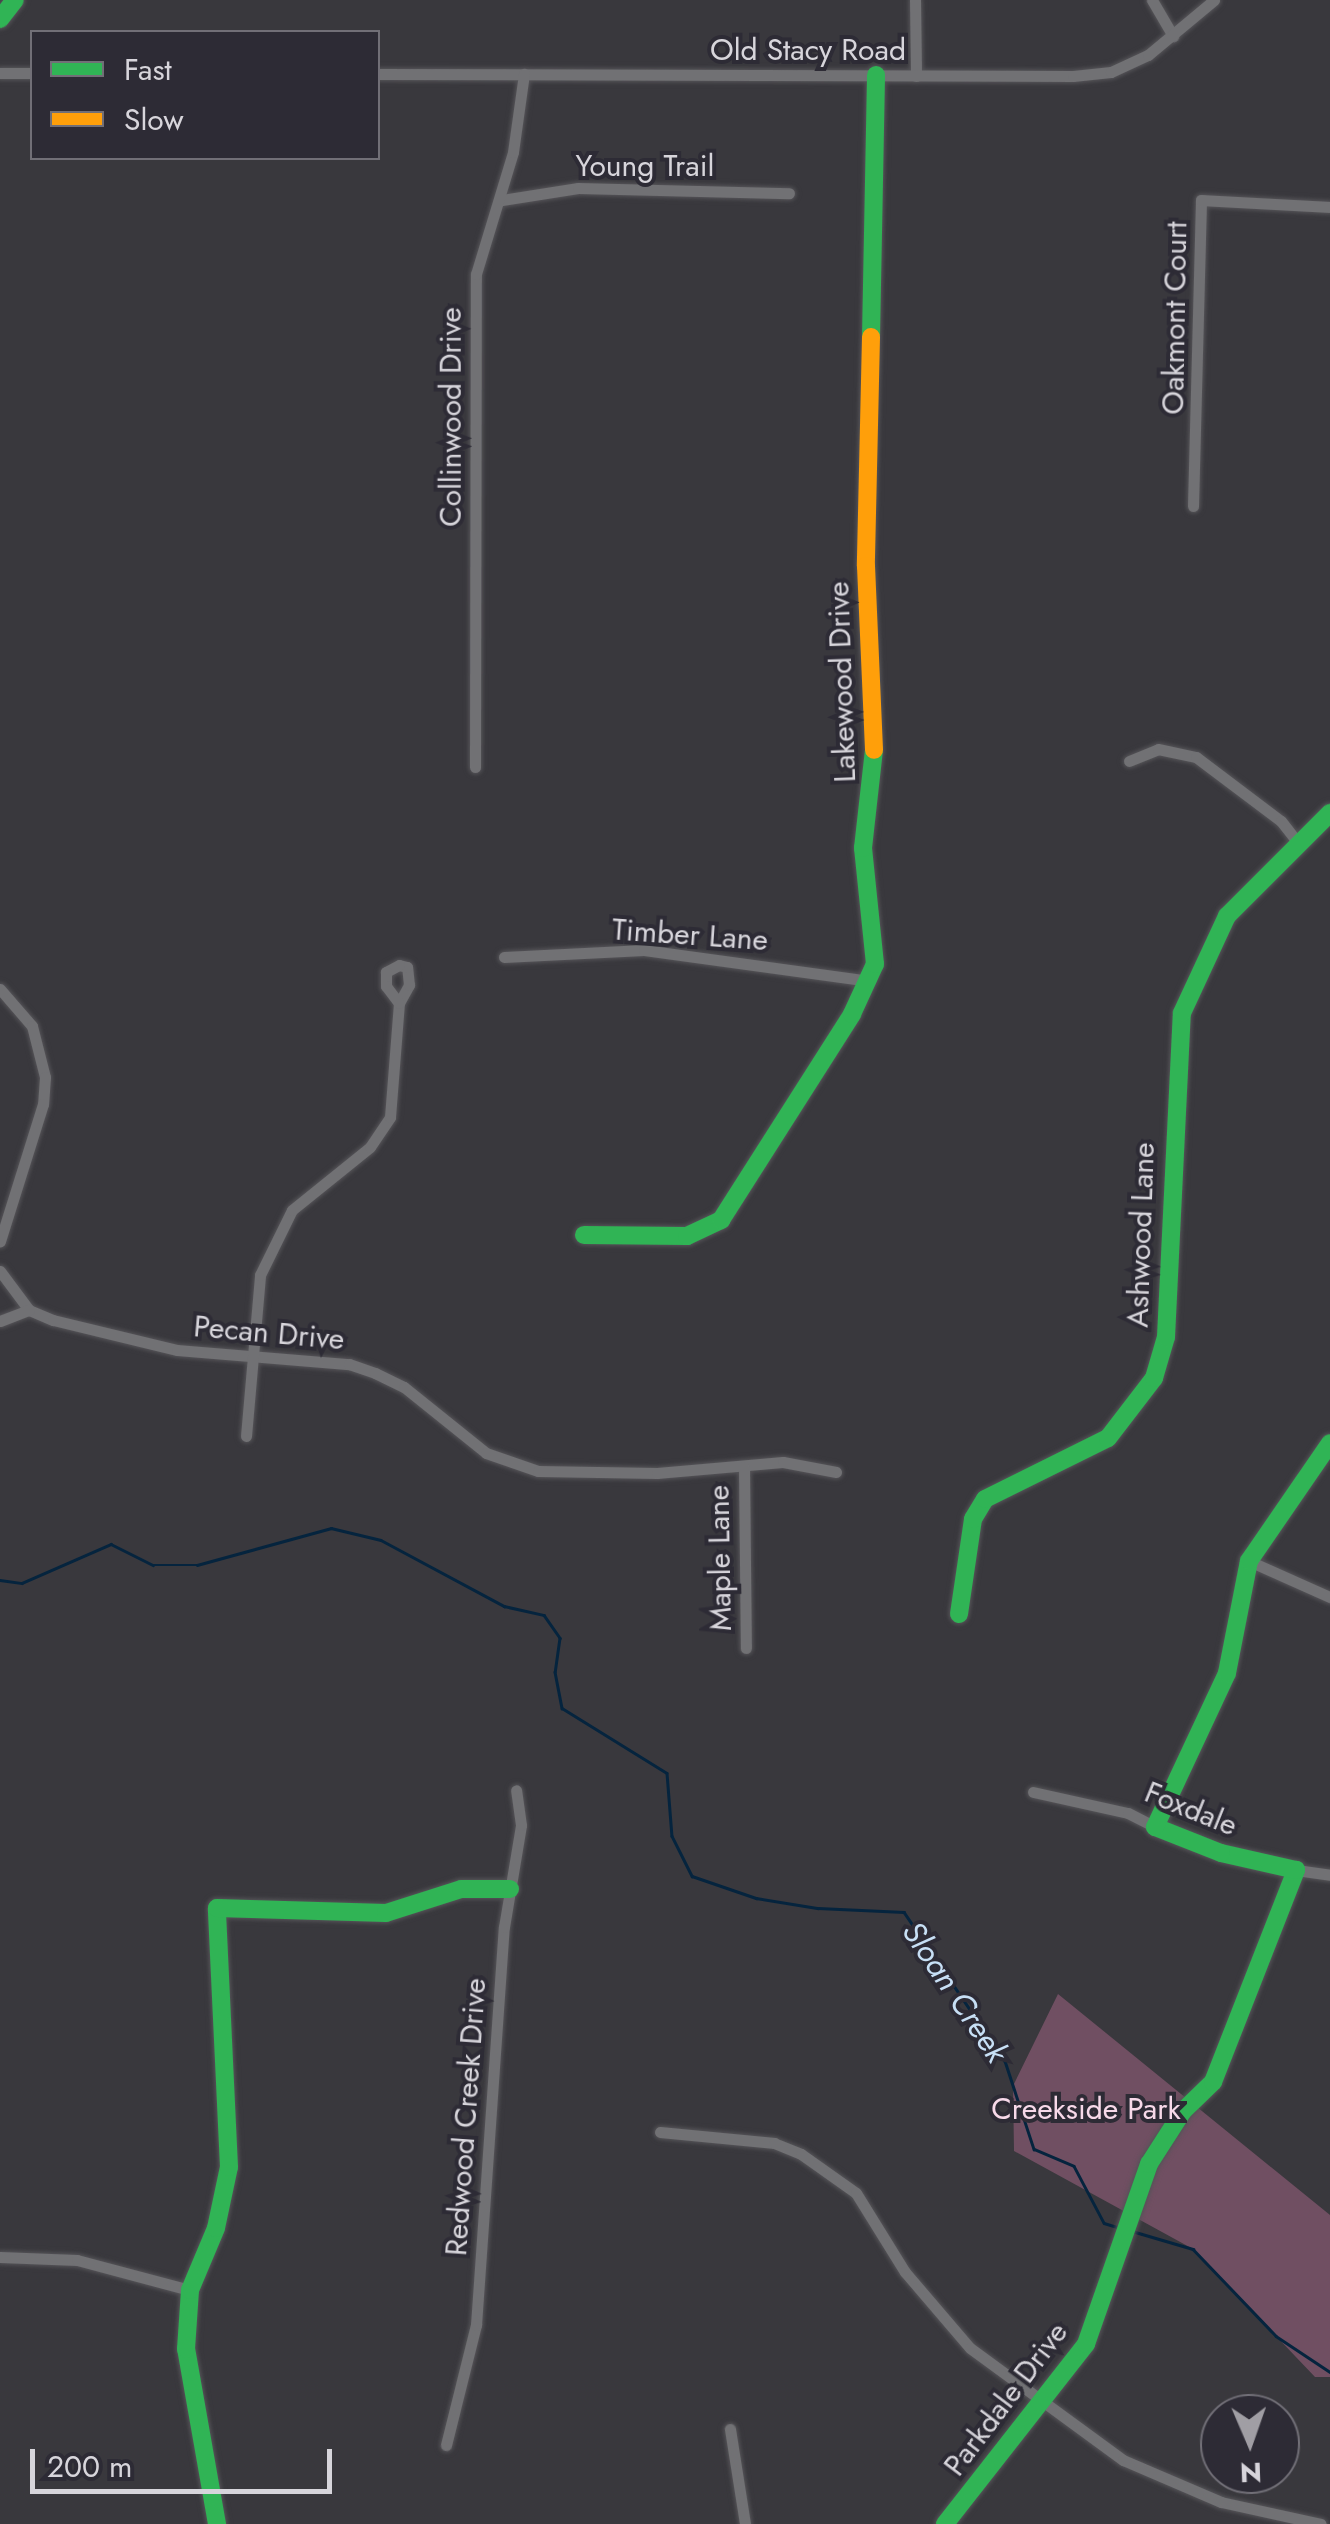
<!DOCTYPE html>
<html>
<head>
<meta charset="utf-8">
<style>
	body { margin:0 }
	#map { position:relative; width:1330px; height:2524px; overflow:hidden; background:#39383d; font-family:Jost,sans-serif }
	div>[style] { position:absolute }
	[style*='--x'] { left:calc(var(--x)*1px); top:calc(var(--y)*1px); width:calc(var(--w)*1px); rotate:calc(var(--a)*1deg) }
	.green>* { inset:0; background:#704f62 }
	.stream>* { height:2.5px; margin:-1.25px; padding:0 1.25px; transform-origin:1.25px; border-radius:1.25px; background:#05243e }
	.roads { filter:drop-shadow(0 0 2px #555458) drop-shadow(0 0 2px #555458) }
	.street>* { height:11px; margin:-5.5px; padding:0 5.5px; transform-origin:5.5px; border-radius:5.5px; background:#717174 }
	.fast>* { height:18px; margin:-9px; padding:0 9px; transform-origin:9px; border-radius:9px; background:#30b455 }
	.slow>* { height:18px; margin:-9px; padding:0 9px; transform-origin:9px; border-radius:9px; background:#ff9f0a }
	span { translate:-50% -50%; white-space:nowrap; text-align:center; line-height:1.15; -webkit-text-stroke:8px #2d2b35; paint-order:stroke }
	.street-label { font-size:30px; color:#d7d5db }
	.park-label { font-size:30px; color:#f7d9e9 }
	.water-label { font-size:32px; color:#c7dff5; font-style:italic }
	.legend { position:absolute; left:30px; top:30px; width:350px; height:130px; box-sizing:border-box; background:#2d2b35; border:2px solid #716f77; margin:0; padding:12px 18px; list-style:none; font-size:30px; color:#d7d5db }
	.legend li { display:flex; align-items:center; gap:20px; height:50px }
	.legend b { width:50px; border:2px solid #716f77 }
	.north { position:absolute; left:1200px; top:2394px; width:100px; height:100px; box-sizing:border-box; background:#2d2b35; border:2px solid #716f77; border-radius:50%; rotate:178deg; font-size:28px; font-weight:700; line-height:40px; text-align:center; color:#d7d5db }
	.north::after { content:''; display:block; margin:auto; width:35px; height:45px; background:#a09ea4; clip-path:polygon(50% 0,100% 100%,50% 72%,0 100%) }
	.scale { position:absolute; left:30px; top:2449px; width:302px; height:45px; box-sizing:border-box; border:5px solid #d7d5db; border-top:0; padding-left:12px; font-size:30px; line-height:35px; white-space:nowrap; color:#d7d5db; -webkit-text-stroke:8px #2d2b35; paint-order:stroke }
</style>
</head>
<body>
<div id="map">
	<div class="green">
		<i style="clip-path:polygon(1058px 1994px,1330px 2215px,1330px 2377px,1315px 2377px,1193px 2249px,1014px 2151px,1013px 2086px)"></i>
	</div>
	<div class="stream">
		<i style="--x:0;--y:1580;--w:22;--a:8"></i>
		<i style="--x:22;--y:1583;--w:97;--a:-23.7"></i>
		<i style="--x:111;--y:1544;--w:47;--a:26.6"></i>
		<i style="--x:153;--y:1565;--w:44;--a:0"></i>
		<i style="--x:197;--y:1565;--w:139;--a:-15.4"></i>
		<i style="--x:331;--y:1528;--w:51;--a:13.5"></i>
		<i style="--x:381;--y:1540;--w:140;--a:28.2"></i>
		<i style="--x:504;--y:1606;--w:41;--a:12.7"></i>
		<i style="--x:544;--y:1615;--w:28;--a:55"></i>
		<i style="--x:560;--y:1638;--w:34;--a:98"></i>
		<i style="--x:555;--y:1672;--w:37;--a:79"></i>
		<i style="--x:562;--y:1708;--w:123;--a:31.8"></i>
		<i style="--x:667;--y:1773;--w:63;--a:85.5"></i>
		<i style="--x:672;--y:1836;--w:45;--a:63.4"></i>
		<i style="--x:692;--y:1876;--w:68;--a:19"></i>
		<i style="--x:756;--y:1898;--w:63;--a:9.2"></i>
		<i style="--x:818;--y:1908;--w:86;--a:2.7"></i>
		<i style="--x:904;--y:1912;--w:180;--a:55.9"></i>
		<i style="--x:1005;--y:2061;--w:93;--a:71.8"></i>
		<i style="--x:1034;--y:2149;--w:43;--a:23"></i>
		<i style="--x:1074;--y:2166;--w:64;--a:62.2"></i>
		<i style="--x:1104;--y:2223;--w:17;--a:17"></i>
		<i style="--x:1132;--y:2231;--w:64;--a:16.4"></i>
		<i style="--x:1193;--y:2249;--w:120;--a:46.3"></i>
		<i style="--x:1276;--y:2336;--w:65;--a:33.7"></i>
	</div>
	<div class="roads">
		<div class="street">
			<i style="--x:915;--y:0;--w:76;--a:89.2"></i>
			<i style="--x:1152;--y:0;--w:42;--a:59.7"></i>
			<i style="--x:0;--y:73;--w:32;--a:0"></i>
			<i style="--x:378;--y:74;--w:695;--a:0.16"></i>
			<i style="--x:1073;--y:76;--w:38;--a:-6"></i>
			<i style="--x:1111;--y:72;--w:41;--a:-24.7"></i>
			<i style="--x:1148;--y:55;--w:86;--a:-39.8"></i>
			<i style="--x:502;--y:200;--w:77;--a:-9"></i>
			<i style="--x:578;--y:188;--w:211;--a:1.4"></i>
			<i style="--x:1193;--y:506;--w:306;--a:-88.5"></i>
			<i style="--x:1201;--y:200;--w:129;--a:3.1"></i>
			<i style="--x:1129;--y:761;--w:31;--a:-22"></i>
			<i style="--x:1158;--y:749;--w:39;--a:12"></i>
			<i style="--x:1196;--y:757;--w:106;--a:37"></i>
			<i style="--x:1281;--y:821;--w:29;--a:52"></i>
			<i style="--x:475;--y:767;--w:493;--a:-89.9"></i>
			<i style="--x:476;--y:274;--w:127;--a:-73.1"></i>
			<i style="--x:513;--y:152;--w:79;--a:-82"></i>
			<i style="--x:504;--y:957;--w:140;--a:-2.9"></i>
			<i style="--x:644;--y:950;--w:228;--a:7.8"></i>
			<i style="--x:0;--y:989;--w:49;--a:49.1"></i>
			<i style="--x:32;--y:1026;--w:53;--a:75.7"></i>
			<i style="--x:45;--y:1077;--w:27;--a:94"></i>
			<i style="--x:43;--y:1104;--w:144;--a:107.4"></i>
			<i style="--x:0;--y:1271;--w:49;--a:53.4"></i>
			<i style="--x:29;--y:1310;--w:26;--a:23"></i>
			<i style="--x:53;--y:1320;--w:128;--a:13.6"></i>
			<i style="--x:177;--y:1350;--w:173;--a:4.7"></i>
			<i style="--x:349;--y:1364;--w:28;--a:19"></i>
			<i style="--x:375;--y:1373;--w:32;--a:26"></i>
			<i style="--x:404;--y:1387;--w:105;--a:38.8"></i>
			<i style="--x:486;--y:1453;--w:55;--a:19.1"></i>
			<i style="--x:538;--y:1471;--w:119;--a:1"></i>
			<i style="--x:657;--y:1473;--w:126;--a:-5"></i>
			<i style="--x:783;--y:1462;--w:54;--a:10.7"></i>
			<i style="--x:0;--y:1321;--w:31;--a:-21"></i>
			<i style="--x:246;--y:1436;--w:162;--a:-85"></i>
			<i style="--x:260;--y:1275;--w:72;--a:-63.8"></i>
			<i style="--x:292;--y:1210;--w:100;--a:-38.9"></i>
			<i style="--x:370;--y:1147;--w:36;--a:-56"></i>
			<i style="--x:390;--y:1117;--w:114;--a:-85.5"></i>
			<i style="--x:399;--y:1003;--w:21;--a:-61"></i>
			<i style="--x:409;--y:985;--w:18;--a:-96"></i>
			<i style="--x:407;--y:967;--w:8;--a:-166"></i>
			<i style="--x:399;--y:965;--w:15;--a:152"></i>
			<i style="--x:386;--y:972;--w:14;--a:90"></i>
			<i style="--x:386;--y:986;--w:21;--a:53"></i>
			<i style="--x:744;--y:1467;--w:181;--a:89.4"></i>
			<i style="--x:1249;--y:1561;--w:89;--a:24"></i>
			<i style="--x:1033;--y:1792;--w:97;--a:12.5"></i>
			<i style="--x:1128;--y:1813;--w:30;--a:27"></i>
			<i style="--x:1296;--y:1870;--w:34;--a:8"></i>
			<i style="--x:660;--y:2132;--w:115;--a:5.5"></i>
			<i style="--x:774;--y:2143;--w:29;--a:22"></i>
			<i style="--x:801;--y:2154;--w:67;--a:35.3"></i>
			<i style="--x:856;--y:2193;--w:93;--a:58.2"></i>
			<i style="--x:905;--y:2272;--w:100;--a:49.5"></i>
			<i style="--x:970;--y:2348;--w:190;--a:36.2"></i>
			<i style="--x:1123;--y:2460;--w:107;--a:23.2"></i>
			<i style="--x:1221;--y:2502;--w:102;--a:12.4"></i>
			<i style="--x:0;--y:2257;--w:77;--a:2.2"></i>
			<i style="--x:77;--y:2260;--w:117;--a:14.9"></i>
			<i style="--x:730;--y:2429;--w:96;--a:81"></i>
			<i style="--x:446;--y:2445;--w:124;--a:-76"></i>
			<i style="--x:476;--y:2325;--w:399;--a:-86"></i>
			<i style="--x:504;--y:1927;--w:103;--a:-80.5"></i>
			<i style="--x:521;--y:1825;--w:35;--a:-98"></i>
		</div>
		<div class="fast">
			<i style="--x:0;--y:19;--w:24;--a:-52"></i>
			<i style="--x:871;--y:337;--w:262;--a:-88.9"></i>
			<i style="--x:584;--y:1235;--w:103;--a:0.6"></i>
			<i style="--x:687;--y:1236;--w:38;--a:-25"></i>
			<i style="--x:721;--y:1220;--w:244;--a:-57.5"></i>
			<i style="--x:852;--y:1014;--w:55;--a:-65.3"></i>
			<i style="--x:875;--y:964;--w:117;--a:-95.9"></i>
			<i style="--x:863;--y:848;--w:99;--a:-83.6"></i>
			<i style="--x:959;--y:1614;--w:96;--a:-81.6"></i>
			<i style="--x:973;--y:1519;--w:23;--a:-59"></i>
			<i style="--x:985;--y:1499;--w:137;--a:-26.4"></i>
			<i style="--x:1108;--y:1438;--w:76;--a:-52.5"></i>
			<i style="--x:1154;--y:1378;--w:43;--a:-73.7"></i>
			<i style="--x:1166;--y:1337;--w:324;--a:-87.2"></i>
			<i style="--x:1182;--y:1013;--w:107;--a:-65.1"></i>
			<i style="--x:1227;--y:916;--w:146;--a:-45"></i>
			<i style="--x:217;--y:2524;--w:178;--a:-100"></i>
			<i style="--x:186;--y:2349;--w:59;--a:-86.1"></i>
			<i style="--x:190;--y:2290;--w:67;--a:-67.2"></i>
			<i style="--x:216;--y:2228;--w:62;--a:-78"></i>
			<i style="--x:229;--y:2167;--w:259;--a:-92.7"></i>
			<i style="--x:217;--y:1908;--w:169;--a:1.7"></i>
			<i style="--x:386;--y:1913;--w:79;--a:-17.7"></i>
			<i style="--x:461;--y:1889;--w:49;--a:0"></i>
			<i style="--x:945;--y:2524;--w:229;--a:-51.9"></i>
			<i style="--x:1086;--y:2344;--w:191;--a:-70.7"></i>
			<i style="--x:1149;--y:2164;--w:63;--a:-57.3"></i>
			<i style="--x:1183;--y:2111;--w:42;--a:-44"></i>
			<i style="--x:1213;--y:2082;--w:228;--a:-68.6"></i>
			<i style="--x:1296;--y:1870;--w:77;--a:-167.2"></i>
			<i style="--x:1221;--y:1853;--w:71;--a:-158.5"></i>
			<i style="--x:1155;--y:1827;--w:170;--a:-64.9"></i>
			<i style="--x:1227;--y:1673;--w:114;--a:-78.9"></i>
			<i style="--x:1249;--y:1561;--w:143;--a:-55.5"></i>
		</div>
		<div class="slow">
			<i style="--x:871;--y:337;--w:229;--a:91.3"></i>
			<i style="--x:866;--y:566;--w:184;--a:87.5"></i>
		</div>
	</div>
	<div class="street-label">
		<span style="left:808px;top:50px">Old Stacy Road</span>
		<span style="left:645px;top:166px">Young Trail</span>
		<span style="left:1175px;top:318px;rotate:-89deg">Oakmont Court</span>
		<span style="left:451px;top:417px;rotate:-90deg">Collinwood Drive</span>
		<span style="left:842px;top:682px;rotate:-92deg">Lakewood Drive</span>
		<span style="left:690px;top:935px;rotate:4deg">Timber Lane</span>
		<span style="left:1141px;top:1235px;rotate:-88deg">Ashwood Lane</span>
		<span style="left:269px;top:1333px;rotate:5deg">Pecan Drive</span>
		<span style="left:720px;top:1558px;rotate:-91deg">Maple Lane</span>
		<span style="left:1191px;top:1809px;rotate:22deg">Foxdale</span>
		<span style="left:466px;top:2117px;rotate:-86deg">Redwood Creek Drive</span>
		<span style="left:1006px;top:2399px;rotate:-53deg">Parkdale Drive</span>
	</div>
	<div class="park-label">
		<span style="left:1086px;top:2109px">Creekside Park</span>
	</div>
	<div class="water-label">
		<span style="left:955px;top:1992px;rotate:56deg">Sloan Creek</span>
	</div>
	<ul class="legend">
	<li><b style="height:12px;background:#30b455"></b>Fast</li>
	<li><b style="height:12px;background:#ff9f0a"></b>Slow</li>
	</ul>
	<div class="north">N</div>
	<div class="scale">200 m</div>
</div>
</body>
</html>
